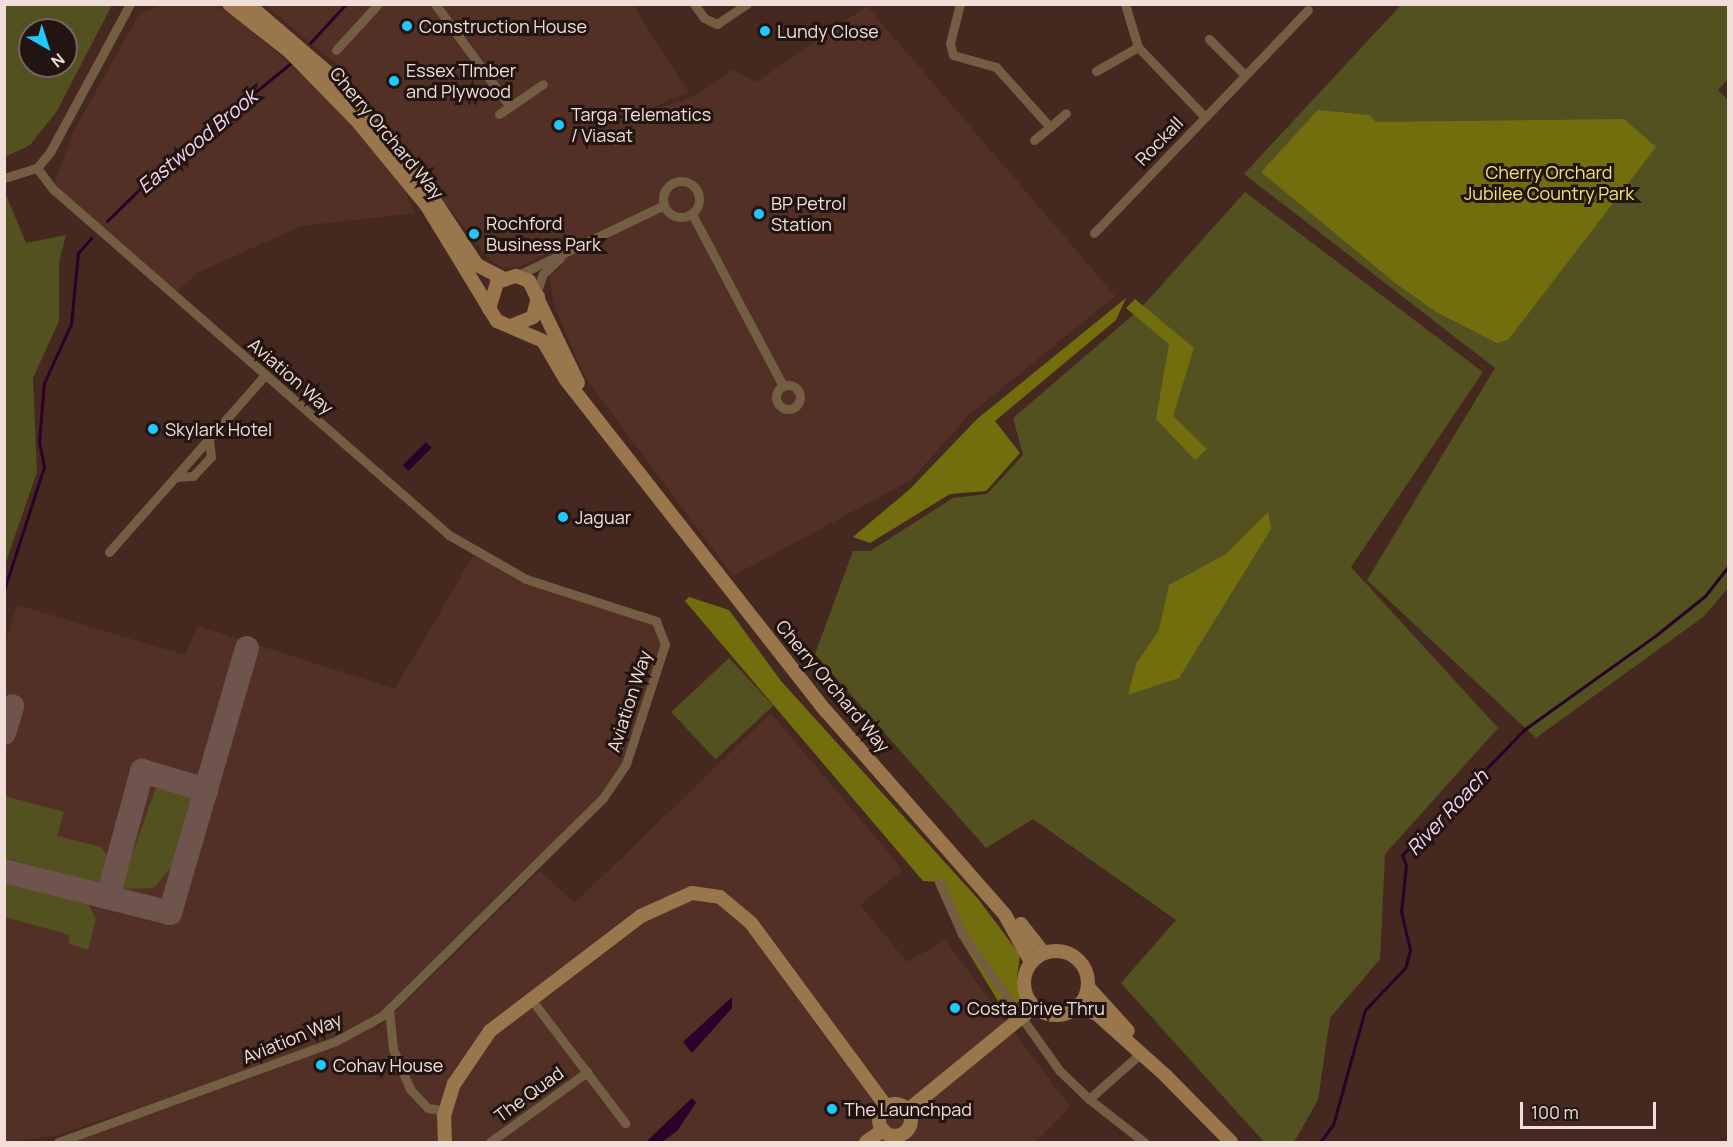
<!DOCTYPE html>
<html>
<head>
<meta charset="utf-8">
<style>
	body { margin:0 }
	#map { position:relative; width:1733px; height:1147px; overflow:hidden; background:#452920; font-family:Manrope,sans-serif }
	div>[style] { position:absolute }
	[style*='--x'] { left:calc(var(--x)*1px); top:calc(var(--y)*1px); width:calc(var(--w)*1px); rotate:calc(var(--a)*1deg) }
	.built>* { inset:0; background:#523025 }
	.green>* { inset:0; background:#53511f; transform-origin:0 0 }
	.forest>* { inset:0; background:#736e0d }
	.water>* { inset:0; background:#290229; transform-origin:0 0 }
	.stream>* { height:3px; margin:-1.5px; padding:0 1.5px; transform-origin:1.5px; border-radius:1.5px; background:#290229 }
	.taxiway>* { height:24px; margin:-12px; padding:0 12px; transform-origin:12px; border-radius:12px; background:#6e544c }
	.street>* { height:9px; margin:-4.5px; padding:0 4.5px; transform-origin:4.5px; border-radius:4.5px; background:#745e43 }
	.street>.ring { margin:-4.5px; padding:0; box-sizing:content-box; background:none; border:9px solid #745e43; border-radius:50% }
	.secondary>* { height:14px; margin:-7px; padding:0 7px; transform-origin:7px; border-radius:7px; background:#99764b }
	.secondary>.ring { margin:-7px; padding:0; box-sizing:content-box; background:none; border:14px solid #99764b; border-radius:50% }
	.dots>* { width:16px; height:16px; translate:-50% -50%; box-sizing:border-box; border:3px solid #221511; border-radius:50% }
	span { translate:-50% -50%; white-space:nowrap; text-align:center; line-height:1.15; -webkit-text-stroke:6px #221511; paint-order:stroke }
	.poi-label { font-size:18px; color:#f1ded8 }
	.left { translate:0 -50%; text-align:left }
	.street-label { font-size:18px; color:#f1ded8 }
	.park-label { font-size:18px; color:#ede773 }
	.water-label { font-size:20px; color:#f7d5f4; font-style:italic }
	.frame { position:absolute; inset:0; border:6px solid #f1ded8; pointer-events:none }
	.north { position:absolute; left:18px; top:18px; width:60px; height:60px; box-sizing:border-box; background:#221511; border:2px solid #756561; border-radius:50%; rotate:141deg; font-size:16px; font-weight:700; line-height:24px; text-align:center; color:#f1ded8 }
	.north::after { content:''; display:block; margin:auto; width:21px; height:27px; background:#1fc9fd; clip-path:polygon(50% 0,100% 100%,50% 72%,0 100%) }
	.scale { position:absolute; left:1520px; top:1102px; width:136px; height:27px; box-sizing:border-box; border:3px solid #f1ded8; border-top:0; padding-left:8px; font-size:18px; line-height:21px; white-space:nowrap; color:#f1ded8; -webkit-text-stroke:4px #221511; paint-order:stroke }
</style>
</head>
<body>
<div id="map">
	<div class="built">
		<i style="clip-path:polygon(162px 5px,213px 5px,239px 18px,357px 125px,401px 182px,415px 213px,301px 226px,197px 273px,173px 295px,53px 189px,73px 132px,140px 13px)"></i>
		<i style="clip-path:polygon(265px 5px,633px 5px,688px 92px,596px 132px,693px 96px,733px 70px,757px 82px,867px 6px,1115px 296px,969px 415px,911px 480px,733px 576px,585px 377px,555px 308px,549px 276px,562px 267px,566px 252px,558px 249px,516px 268px,500px 267px,488px 258px,340px 67px)"></i>
		<i style="clip-path:polygon(476px 551px,526px 579px,656px 621px,665px 644px,626px 764px,603px 798px,382px 1016px,372px 1034px,540px 871px,575px 903px,771px 713px,903px 870px,860px 905px,907px 962px,945px 940px,1070px 1107px,1035px 1142px,58px 1142px,135px 1108px,55px 1136px,5px 1142px,4px 647px,17px 605px,185px 655px,198px 626px,395px 689px)"></i>
	</div>
	<div class="green">
		<i style="clip-path:polygon(evenodd,4px 5px,112px 5px,57px 111px,30px 145px,5px 157px,4px 5px,30px 30px,66px 30px,66px 66px,30px 66px,30px 30px)"></i>
		<i style="clip-path:polygon(1401px 5px,1728px 5px,1728px 79px,1718px 90px,1728px 100px,1728px 588px,1703px 617px,1536px 738px,1367px 580px,1495px 368px,1244px 174px)"></i>
		<i style="clip-path:polygon(1245px 192px,1483px 372px,1351px 567px,1498px 728px,1385px 854px,1380px 959px,1330px 1018px,1318px 1100px,1294px 1142px,1264px 1142px,1121px 983px,1176px 920px,1033px 819px,986px 848px,815px 654px,853px 551px,870px 551px,953px 498px,987px 494px,1023px 455px,1013px 418px,1140px 309px)"></i>
		<i style="clip-path:polygon(6px 195px,26px 243px,66px 235px,59px 262px,59px 321px,33px 378px,37px 472px,5px 565px)"></i>
		<i style="left:729px;top:658px;width:65px;height:79px;rotate:47deg"></i>
		<i style="clip-path:polygon(164px 783px,189px 790px,193px 798px,173px 865px,154px 888px,120px 889px,155px 790px)"></i>
		<i style="clip-path:polygon(5px 796px,64px 812px,57px 836px,101px 847px,111px 861px,105px 880px,97px 883px,5px 858px)"></i>
		<i style="clip-path:polygon(4px 882px,88px 903px,96px 919px,88px 950px,68px 943px,70px 935px,5px 917px)"></i>
	</div>
	<div class="forest">
		<i style="clip-path:polygon(1318px 110px,1369px 115px,1376px 122px,1624px 119px,1656px 147px,1508px 340px,1497px 343px,1436px 312px,1394px 282px,1261px 172px)"></i>
		<i style="clip-path:polygon(1126px 298px,1116px 320px,995px 421px,1020px 453px,986px 491px,950px 494px,870px 543px,853px 537px,910px 489px,977px 419px)"></i>
		<i style="clip-path:polygon(1135px 299px,1194px 348px,1173px 416px,1207px 449px,1195px 460px,1156px 419px,1169px 344px,1126px 308px)"></i>
		<i style="clip-path:polygon(1268px 512px,1271px 529px,1179px 678px,1128px 695px,1136px 664px,1159px 630px,1169px 585px,1226px 554px)"></i>
		<i style="clip-path:polygon(689px 597px,729px 610px,781px 681px,979px 900px,1020px 955px,1017px 978px,1023px 997px,1006px 1014px,962px 942px,965px 931px,944px 882px,923px 881px,685px 601px)"></i>
	</div>
	<div class="water">
		<i style="left:426px;top:442px;width:8px;height:33px;rotate:45deg"></i>
		<i style="clip-path:polygon(732px 997px,732px 1008px,692px 1053px,683px 1042px)"></i>
		<i style="clip-path:polygon(692px 1098px,696px 1103px,677px 1131px,662px 1142px,646px 1142px)"></i>
	</div>
	<div class="stream">
		<i style="--x:310;--y:43;--w:53;--a:-47.3"></i>
		<i style="--x:107;--y:221;--w:63;--a:-44.4"></i>
		<i style="--x:152;--y:177;--w:180;--a:-39.4"></i>
		<i style="--x:4;--y:590;--w:129;--a:-72"></i>
		<i style="--x:44;--y:467;--w:25;--a:-101"></i>
		<i style="--x:39;--y:442;--w:59;--a:-85.2"></i>
		<i style="--x:44;--y:383;--w:65;--a:-65.4"></i>
		<i style="--x:71;--y:324;--w:71;--a:-84.4"></i>
		<i style="--x:78;--y:253;--w:20;--a:-49"></i>
		<i style="--x:1320;--y:1142;--w:21;--a:-53"></i>
		<i style="--x:1333;--y:1125;--w:119;--a:-74.5"></i>
		<i style="--x:1365;--y:1010;--w:58;--a:-46.4"></i>
		<i style="--x:1405;--y:968;--w:19;--a:-74"></i>
		<i style="--x:1410;--y:950;--w:39;--a:-103"></i>
		<i style="--x:1401;--y:912;--w:47;--a:-83.9"></i>
		<i style="--x:1406;--y:865;--w:11;--a:-112"></i>
		<i style="--x:1402;--y:855;--w:176;--a:-45.7"></i>
		<i style="--x:1525;--y:729;--w:160;--a:-35.6"></i>
		<i style="--x:1655;--y:636;--w:64;--a:-38.7"></i>
		<i style="--x:1705;--y:596;--w:37;--a:-52"></i>
	</div>
	<div class="taxiway">
		<i style="--x:4;--y:733;--w:28;--a:-73"></i>
		<i style="--x:4;--y:871;--w:171;--a:14.2"></i>
		<i style="--x:170;--y:913;--w:276;--a:-73.8"></i>
		<i style="--x:108;--y:897;--w:131;--a:-74.9"></i>
		<i style="--x:142;--y:771;--w:67;--a:16.5"></i>
	</div>
	<div class="street">
		<i style="--x:435;--y:4;--w:127;--a:53.9"></i>
		<i style="--x:694;--y:4;--w:17;--a:54"></i>
		<i style="--x:704;--y:18;--w:14;--a:25"></i>
		<i style="--x:960;--y:4;--w:40;--a:104.4"></i>
		<i style="--x:950;--y:43;--w:12;--a:76"></i>
		<i style="--x:953;--y:55;--w:45;--a:15.6"></i>
		<i style="--x:996;--y:67;--w:81;--a:48"></i>
		<i style="--x:1050;--y:127;--w:21;--a:-41"></i>
		<i style="--x:1125;--y:4;--w:45;--a:73.2"></i>
		<i style="--x:1138;--y:47;--w:97;--a:46.3"></i>
		<i style="--x:717;--y:24;--w:36;--a:-34"></i>
		<i style="--x:1209;--y:39;--w:51;--a:45"></i>
		<i style="--x:336;--y:50;--w:62;--a:-47.6"></i>
		<i style="--x:1096;--y:71;--w:48;--a:-29.7"></i>
		<i style="--x:499;--y:114;--w:53;--a:-34.3"></i>
		<i style="--x:1034;--y:140;--w:21;--a:-39"></i>
		<i style="--x:37;--y:168;--w:26;--a:53"></i>
		<i style="--x:53;--y:189;--w:526;--a:41.14"></i>
		<i style="--x:449;--y:535;--w:89;--a:29.7"></i>
		<i style="--x:526;--y:579;--w:137;--a:17.9"></i>
		<i style="--x:656;--y:621;--w:25;--a:69"></i>
		<i style="--x:665;--y:644;--w:126;--a:108"></i>
		<i style="--x:626;--y:764;--w:41;--a:124.1"></i>
		<i style="--x:603;--y:798;--w:310;--a:135.4"></i>
		<i style="--x:382;--y:1016;--w:52;--a:151.5"></i>
		<i style="--x:336;--y:1041;--w:296;--a:160"></i>
		<i style="--x:4;--y:178;--w:34;--a:-17"></i>
		<i style="--x:37;--y:168;--w:21;--a:-51"></i>
		<i style="--x:50;--y:152;--w:168;--a:-61.6"></i>
		<i class="ring" style="left:663px;top:181px;width:27px;height:27px"></i>
		<i style="--x:692;--y:214;--w:195;--a:62.1"></i>
		<i style="--x:1094;--y:233;--w:309;--a:-46.2"></i>
		<i style="--x:516;--y:276;--w:164;--a:-25.6"></i>
		<i style="--x:537;--y:291;--w:18;--a:-71"></i>
		<i style="--x:543;--y:274;--w:23;--a:-43"></i>
		<i class="ring" style="left:776px;top:385px;width:15px;height:15px"></i>
		<i style="--x:177;--y:477;--w:16;--a:-4"></i>
		<i style="--x:193;--y:476;--w:26;--a:-47"></i>
		<i style="--x:211;--y:457;--w:17;--a:-97"></i>
		<i style="--x:109;--y:552;--w:236;--a:-48.6"></i>
		<i style="--x:939;--y:882;--w:57;--a:66.1"></i>
		<i style="--x:962;--y:934;--w:167;--a:54.5"></i>
		<i style="--x:1059;--y:1070;--w:42;--a:44"></i>
		<i style="--x:531;--y:999;--w:156;--a:52.8"></i>
		<i style="--x:389;--y:1009;--w:40;--a:84.3"></i>
		<i style="--x:393;--y:1049;--w:43;--a:67"></i>
		<i style="--x:410;--y:1089;--w:26;--a:47"></i>
		<i style="--x:428;--y:1108;--w:18;--a:9"></i>
		<i style="--x:1140;--y:1054;--w:68;--a:138.6"></i>
		<i style="--x:1089;--y:1099;--w:70;--a:38"></i>
		<i style="--x:490;--y:1142;--w:120;--a:-35.8"></i>
	</div>
	<div class="secondary">
		<i style="--x:229;--y:4;--w:78;--a:38.2"></i>
		<i style="--x:290;--y:52;--w:99;--a:45.8"></i>
		<i style="--x:359;--y:123;--w:107;--a:50.7"></i>
		<i style="--x:427;--y:206;--w:135;--a:58.7"></i>
		<i style="--x:497;--y:321;--w:50;--a:23.5"></i>
		<i style="--x:543;--y:341;--w:45;--a:59.5"></i>
		<i style="--x:566;--y:380;--w:421;--a:51.9"></i>
		<i style="--x:826;--y:711;--w:271;--a:48.7"></i>
		<i style="--x:1005;--y:915;--w:54;--a:61"></i>
		<i style="--x:248;--y:4;--w:121;--a:40.7"></i>
		<i style="--x:340;--y:83;--w:116;--a:49.6"></i>
		<i style="--x:415;--y:171;--w:113;--a:56.6"></i>
		<i style="--x:477;--y:265;--w:28;--a:27"></i>
		<i style="--x:489;--y:309;--w:28;--a:-73"></i>
		<i style="--x:497;--y:282;--w:20;--a:-18"></i>
		<i style="--x:516;--y:276;--w:14;--a:21"></i>
		<i style="--x:529;--y:281;--w:113;--a:64.3"></i>
		<i style="--x:511;--y:326;--w:24;--a:-22"></i>
		<i style="--x:533;--y:317;--w:21;--a:-76"></i>
		<i style="--x:1021;--y:924;--w:37;--a:52"></i>
		<i class="ring" style="left:1024px;top:951px;width:50px;height:50px"></i>
		<i style="--x:1088;--y:987;--w:59;--a:47.7"></i>
		<i style="--x:1078;--y:1006;--w:21;--a:23"></i>
		<i style="--x:1097;--y:1014;--w:93;--a:41.9"></i>
		<i style="--x:1166;--y:1076;--w:93;--a:45.4"></i>
		<i class="ring" style="left:879px;top:1104px;width:18px;height:18px"></i>
		<i style="--x:908;--y:1110;--w:164;--a:-39.3"></i>
		<i style="--x:445;--y:1142;--w:26;--a:-92"></i>
		<i style="--x:444;--y:1116;--w:34;--a:-73"></i>
		<i style="--x:454;--y:1084;--w:64;--a:-55.8"></i>
		<i style="--x:490;--y:1031;--w:190;--a:-37.3"></i>
		<i style="--x:641;--y:916;--w:56;--a:-24.3"></i>
		<i style="--x:692;--y:893;--w:28;--a:8"></i>
		<i style="--x:720;--y:897;--w:40;--a:40"></i>
		<i style="--x:751;--y:923;--w:227;--a:53.6"></i>
		<i style="--x:866;--y:1142;--w:21;--a:-35"></i>
	</div>
	<div class="dots">
		<i style="left:407px;top:26px;background:#1fc9fd"></i>
		<i style="left:765px;top:31px;background:#1fc9fd"></i>
		<i style="left:394px;top:81px;background:#1fc9fd"></i>
		<i style="left:559px;top:125px;background:#1fc9fd"></i>
		<i style="left:759px;top:214px;background:#1fc9fd"></i>
		<i style="left:474px;top:234px;background:#1fc9fd"></i>
		<i style="left:153px;top:429px;background:#1fc9fd"></i>
		<i style="left:563px;top:517px;background:#1fc9fd"></i>
		<i style="left:955px;top:1008px;background:#1fc9fd"></i>
		<i style="left:321px;top:1065px;background:#1fc9fd"></i>
		<i style="left:832px;top:1109px;background:#1fc9fd"></i>
	</div>
	<div class="poi-label">
		<span class="left" style="left:419px;top:26px">Construction House</span>
		<span class="left" style="left:777px;top:31px">Lundy Close</span>
		<span class="left" style="left:406px;top:81px">Essex TImber<br>and Plywood</span>
		<span class="left" style="left:571px;top:125px">Targa Telematics<br>/ Viasat</span>
		<span class="left" style="left:771px;top:214px">BP Petrol<br>Station</span>
		<span class="left" style="left:486px;top:234px">Rochford<br>Business Park</span>
		<span class="left" style="left:165px;top:429px">Skylark Hotel</span>
		<span class="left" style="left:575px;top:517px">Jaguar</span>
		<span class="left" style="left:967px;top:1008px">Costa Drive Thru</span>
		<span class="left" style="left:333px;top:1065px">Cohav House</span>
		<span class="left" style="left:844px;top:1109px">The Launchpad</span>
	</div>
	<div class="street-label">
		<span style="left:387px;top:133px;rotate:50deg">Cherry Orchard Way</span>
		<span style="left:1159px;top:141px;rotate:-46deg">Rockall</span>
		<span style="left:291px;top:376px;rotate:41deg">Aviation Way</span>
		<span style="left:833px;top:686px;rotate:50deg">Cherry Orchard Way</span>
		<span style="left:629px;top:701px;rotate:-72deg">Aviation Way</span>
		<span style="left:292px;top:1038px;rotate:-22deg">Aviation Way</span>
		<span style="left:529px;top:1094px;rotate:-36deg">The Quad</span>
	</div>
	<div class="park-label">
		<span style="left:1549px;top:183px">Cherry Orchard<br>Jubilee Country Park</span>
	</div>
	<div class="water-label">
		<span style="left:197px;top:141px;rotate:-40deg">Eastwood Brook</span>
		<span style="left:1447px;top:812px;rotate:-47deg">River Roach</span>
	</div>
	<div class="frame"></div>
	<div class="north">N</div>
	<div class="scale">100 m</div>
</div>
</body>
</html>
